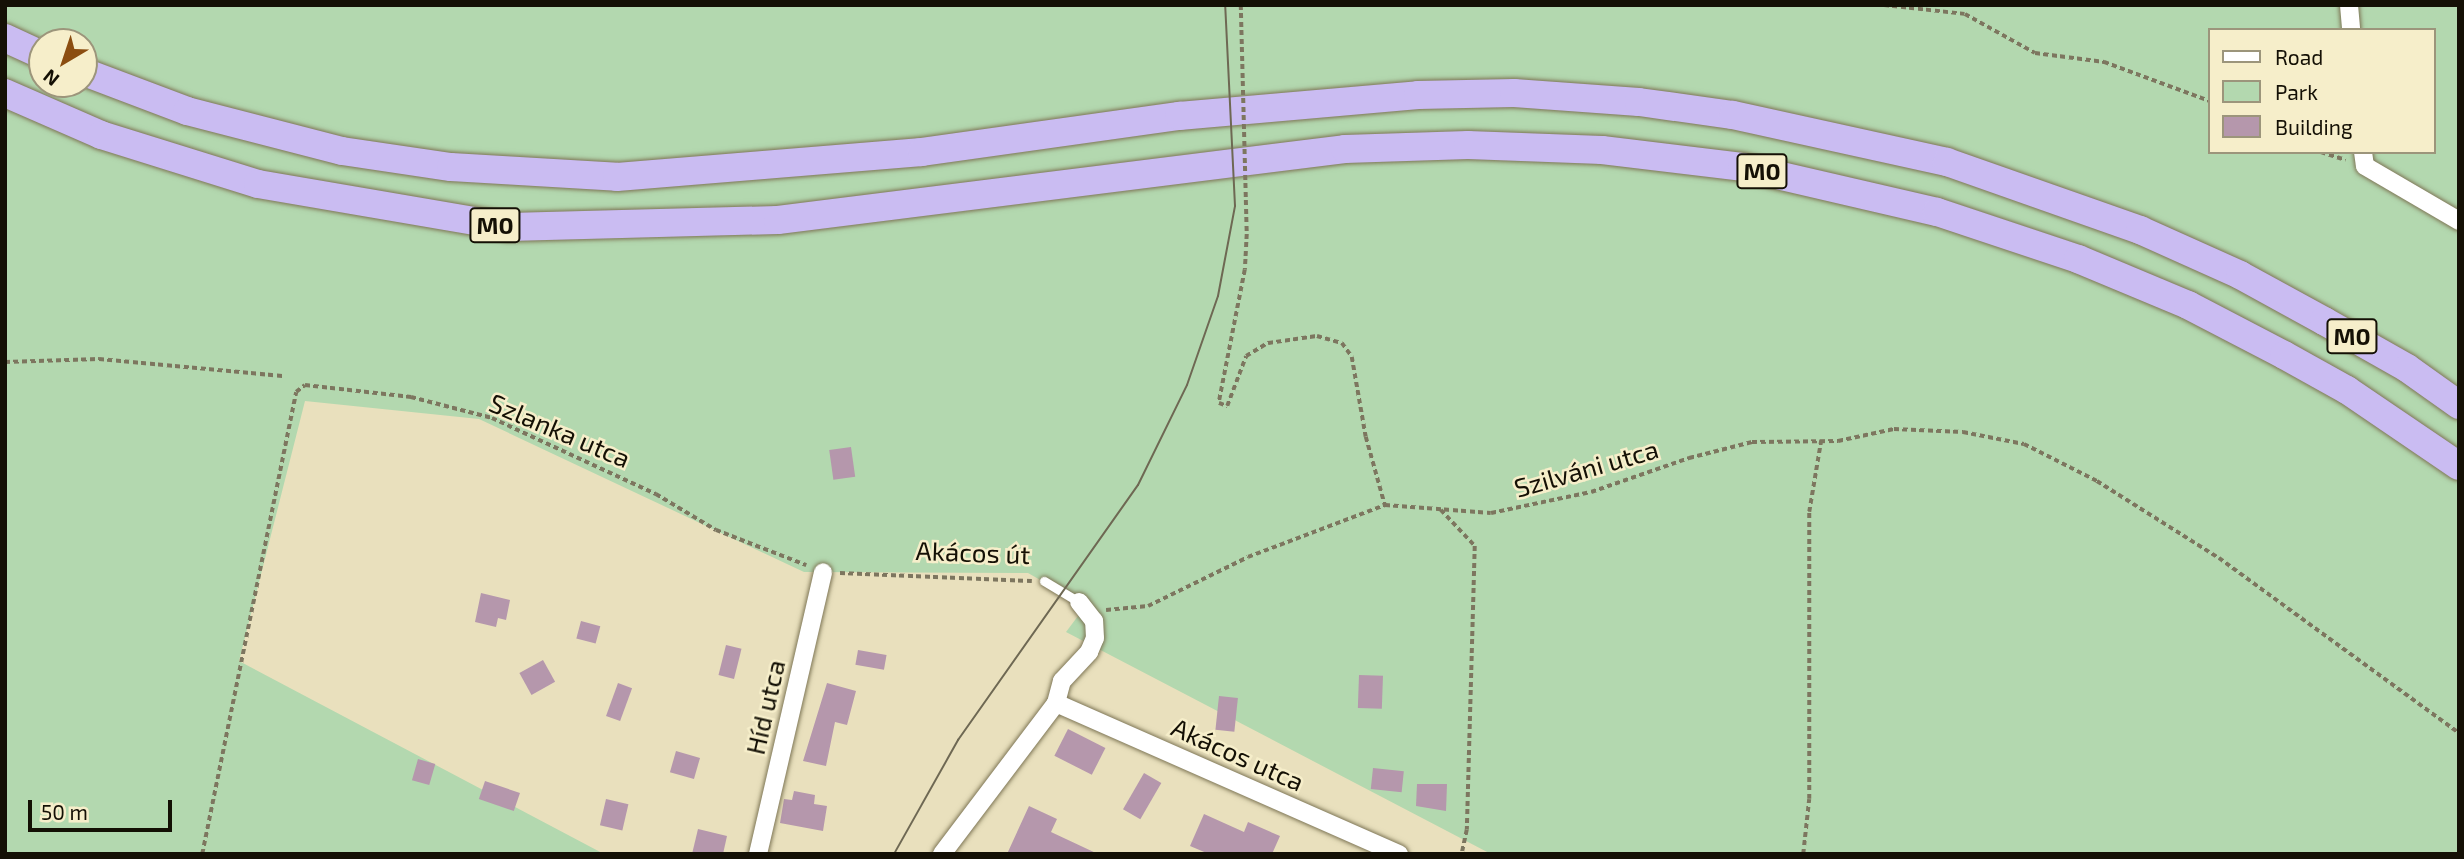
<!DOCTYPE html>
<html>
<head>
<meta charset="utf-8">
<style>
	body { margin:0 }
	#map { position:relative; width:2464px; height:859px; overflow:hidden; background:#e9e0bd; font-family:"Exo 2",sans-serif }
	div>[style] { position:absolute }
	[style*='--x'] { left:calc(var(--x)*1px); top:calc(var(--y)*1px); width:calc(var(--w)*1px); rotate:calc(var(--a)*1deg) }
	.green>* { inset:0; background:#b3d8af }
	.building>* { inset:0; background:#b597ac; transform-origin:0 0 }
	.path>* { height:3.5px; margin-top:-1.75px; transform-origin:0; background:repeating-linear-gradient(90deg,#7d765f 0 5px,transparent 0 8.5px) }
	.roads { filter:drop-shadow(0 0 2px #7e7656) drop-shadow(0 0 2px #7e7656) }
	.service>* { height:9px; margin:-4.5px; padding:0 4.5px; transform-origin:4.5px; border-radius:4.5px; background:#fff }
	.minor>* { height:18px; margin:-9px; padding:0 9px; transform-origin:9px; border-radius:9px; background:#fff }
	.trunk>* { height:28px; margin:-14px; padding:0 14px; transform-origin:14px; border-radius:14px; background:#cabcf2 }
	.tram>* { height:2px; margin:-1px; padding:0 1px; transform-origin:1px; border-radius:1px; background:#6e6853 }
	.path-bridge>* { height:3.5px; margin-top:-1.75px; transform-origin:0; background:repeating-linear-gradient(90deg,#7d765f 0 5px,transparent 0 8.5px) }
	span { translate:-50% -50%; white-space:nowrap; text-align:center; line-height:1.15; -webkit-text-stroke:5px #f6eeca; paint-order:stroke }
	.shield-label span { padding:2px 5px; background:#f6eeca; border:2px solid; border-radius:5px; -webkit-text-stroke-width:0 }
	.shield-label { font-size:24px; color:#141005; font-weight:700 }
	.street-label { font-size:26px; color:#141005 }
	.frame { position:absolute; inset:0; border:7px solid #141005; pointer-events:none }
	.legend { position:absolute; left:2208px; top:28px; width:228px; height:126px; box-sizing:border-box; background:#f6eeca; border:2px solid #9c957b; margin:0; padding:9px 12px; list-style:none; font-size:21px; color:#141005 }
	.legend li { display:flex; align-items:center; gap:14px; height:35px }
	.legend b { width:35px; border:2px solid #9c957b }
	.north { position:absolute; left:28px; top:28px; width:70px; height:70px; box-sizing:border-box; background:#f6eeca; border:2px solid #9c957b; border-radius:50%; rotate:219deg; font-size:19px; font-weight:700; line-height:28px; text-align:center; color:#141005 }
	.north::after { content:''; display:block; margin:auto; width:24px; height:32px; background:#8b4d10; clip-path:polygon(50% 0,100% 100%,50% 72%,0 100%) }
	.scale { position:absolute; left:28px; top:800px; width:144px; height:32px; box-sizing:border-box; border:4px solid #141005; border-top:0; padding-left:9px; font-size:21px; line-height:24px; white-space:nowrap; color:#141005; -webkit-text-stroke:5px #f6eeca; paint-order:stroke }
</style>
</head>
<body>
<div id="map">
	<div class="green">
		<i style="clip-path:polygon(evenodd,5px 5px,2459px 5px,2459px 854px,1491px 854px,1066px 632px,1081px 612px,1079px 602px,1028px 573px,804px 572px,479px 419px,305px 401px,239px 661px,604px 854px,5px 854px,5px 5px,2210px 30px,2434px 30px,2434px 152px,2210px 152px,2210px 30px,5px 5px,42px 42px,84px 42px,84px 84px,42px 84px,42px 42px)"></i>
	</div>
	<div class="building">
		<i style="left:851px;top:447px;width:30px;height:22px;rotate:82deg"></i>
		<i style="clip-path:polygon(481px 593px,510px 600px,506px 620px,498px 618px,496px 627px,475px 622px)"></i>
		<i style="left:581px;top:621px;width:20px;height:18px;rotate:15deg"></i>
		<i style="left:726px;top:645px;width:16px;height:31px;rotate:14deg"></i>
		<i style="left:858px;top:650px;width:29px;height:15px;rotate:10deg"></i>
		<i style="left:543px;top:660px;width:25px;height:27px;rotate:61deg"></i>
		<i style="left:1359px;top:675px;width:24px;height:33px;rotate:2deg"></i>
		<i style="left:618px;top:683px;width:15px;height:35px;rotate:20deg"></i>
		<i style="clip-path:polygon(827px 683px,856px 691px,847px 725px,835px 722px,826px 766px,803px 761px)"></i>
		<i style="left:1219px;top:696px;width:19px;height:34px;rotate:6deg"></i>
		<i style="left:1068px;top:729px;width:42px;height:30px;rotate:27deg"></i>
		<i style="left:676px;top:751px;width:25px;height:22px;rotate:16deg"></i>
		<i style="left:418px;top:759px;width:18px;height:22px;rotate:16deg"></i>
		<i style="left:1373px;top:768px;width:31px;height:21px;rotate:6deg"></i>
		<i style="left:1144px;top:773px;width:20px;height:42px;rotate:30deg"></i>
		<i style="left:485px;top:781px;width:37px;height:19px;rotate:19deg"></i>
		<i style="clip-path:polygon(1417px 784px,1447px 784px,1446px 811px,1416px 806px)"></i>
		<i style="clip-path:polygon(794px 791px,815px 795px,814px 804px,827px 806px,823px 831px,780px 823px,784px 799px,792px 800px)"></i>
		<i style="left:606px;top:799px;width:23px;height:27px;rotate:13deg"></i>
		<i style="clip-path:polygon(1029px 806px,1057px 819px,1051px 832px,1098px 854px,1007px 854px)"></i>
		<i style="clip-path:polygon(1204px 814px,1244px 832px,1248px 822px,1280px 836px,1272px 854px,1209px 854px,1190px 846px)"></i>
		<i style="clip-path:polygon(698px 829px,727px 836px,723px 854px,692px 854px)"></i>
	</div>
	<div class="path">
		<i style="--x:526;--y:5;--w:24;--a:0"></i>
		<i style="--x:1884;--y:5;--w:81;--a:6.3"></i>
		<i style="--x:1965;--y:14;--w:80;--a:29.1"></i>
		<i style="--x:2035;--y:53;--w:70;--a:7.4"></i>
		<i style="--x:2104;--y:62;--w:113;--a:20.2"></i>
		<i style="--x:2321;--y:152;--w:26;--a:18"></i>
		<i style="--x:1247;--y:234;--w:36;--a:93"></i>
		<i style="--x:1245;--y:270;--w:136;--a:101.1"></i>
		<i style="--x:1219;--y:403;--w:9;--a:21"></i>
		<i style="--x:1227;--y:406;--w:53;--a:-69.2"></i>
		<i style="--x:1246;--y:356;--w:26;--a:-31"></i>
		<i style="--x:1268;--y:343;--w:49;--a:-8.1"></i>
		<i style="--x:1317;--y:336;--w:26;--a:16"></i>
		<i style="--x:1342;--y:343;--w:17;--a:54"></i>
		<i style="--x:1352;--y:357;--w:81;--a:80.1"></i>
		<i style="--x:1366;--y:437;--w:71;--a:74.4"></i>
		<i style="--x:5;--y:362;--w:94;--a:-1.8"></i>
		<i style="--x:99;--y:359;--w:184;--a:5.3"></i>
		<i style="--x:1441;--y:510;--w:50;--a:46.6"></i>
		<i style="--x:1475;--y:546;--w:284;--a:91.6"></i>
		<i style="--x:1467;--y:830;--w:25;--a:102"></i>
		<i style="--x:840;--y:573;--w:192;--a:2.4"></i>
		<i style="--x:1106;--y:610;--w:42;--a:-5.4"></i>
		<i style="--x:1148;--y:606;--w:111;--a:-26.1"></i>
		<i style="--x:1248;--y:557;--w:147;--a:-20.8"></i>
		<i style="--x:1385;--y:505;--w:106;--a:4.3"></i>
		<i style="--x:1491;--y:513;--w:102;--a:-11.9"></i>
		<i style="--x:1591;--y:492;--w:104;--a:-19.1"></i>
		<i style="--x:1689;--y:458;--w:65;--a:-14.3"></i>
		<i style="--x:1752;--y:442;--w:86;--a:-0.7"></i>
		<i style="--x:1838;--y:441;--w:57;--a:-12.1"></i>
		<i style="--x:1894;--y:429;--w:69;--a:2.5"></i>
		<i style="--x:1963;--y:432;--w:62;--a:11.1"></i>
		<i style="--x:2024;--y:444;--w:82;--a:26.9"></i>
		<i style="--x:2097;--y:481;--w:144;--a:32.3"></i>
		<i style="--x:2219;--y:558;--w:297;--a:36.1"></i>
		<i style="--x:202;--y:854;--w:471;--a:-78.5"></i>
		<i style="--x:296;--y:392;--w:11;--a:-38"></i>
		<i style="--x:305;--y:385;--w:107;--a:6.5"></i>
		<i style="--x:411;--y:397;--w:84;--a:14.5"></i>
		<i style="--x:492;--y:418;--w:181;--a:24.9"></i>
		<i style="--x:656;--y:494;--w:70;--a:31"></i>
		<i style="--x:716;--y:530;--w:97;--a:21.3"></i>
		<i style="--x:1803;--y:854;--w:55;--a:-83.8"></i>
		<i style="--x:1809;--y:799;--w:287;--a:-90"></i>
		<i style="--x:1809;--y:512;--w:73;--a:-80.5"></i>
	</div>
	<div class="roads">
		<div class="service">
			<i style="--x:1044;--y:581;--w:41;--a:31"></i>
		</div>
		<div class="minor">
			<i style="--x:2349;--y:5;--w:25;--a:85"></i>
			<i style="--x:2363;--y:152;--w:14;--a:82"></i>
			<i style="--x:2365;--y:166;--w:109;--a:30.3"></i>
			<i style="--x:1056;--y:703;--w:375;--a:23.8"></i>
			<i style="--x:758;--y:854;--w:289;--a:-77"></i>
			<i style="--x:942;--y:854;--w:189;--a:-52.9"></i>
			<i style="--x:1056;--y:703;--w:23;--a:-75"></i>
			<i style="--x:1062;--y:681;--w:40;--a:-47"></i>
			<i style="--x:1089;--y:652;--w:15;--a:-67"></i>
			<i style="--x:1095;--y:638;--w:17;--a:-93"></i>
			<i style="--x:1094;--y:621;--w:24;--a:-128"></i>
		</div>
		<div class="trunk">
			<i style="--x:5;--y:38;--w:41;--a:24.7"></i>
			<i style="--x:84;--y:72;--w:110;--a:20.7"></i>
			<i style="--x:187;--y:111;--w:160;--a:14.5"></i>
			<i style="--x:342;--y:151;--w:110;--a:8.4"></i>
			<i style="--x:451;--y:167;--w:166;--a:3.4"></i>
			<i style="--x:617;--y:177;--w:306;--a:-4.7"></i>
			<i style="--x:922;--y:152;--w:260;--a:-8"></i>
			<i style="--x:1179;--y:116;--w:240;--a:-5"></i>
			<i style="--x:1418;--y:95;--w:96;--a:-1.2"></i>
			<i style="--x:1514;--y:93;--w:125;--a:4.1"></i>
			<i style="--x:1639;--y:102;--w:95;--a:7.9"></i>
			<i style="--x:1733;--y:115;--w:219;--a:12.4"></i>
			<i style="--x:1947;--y:162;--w:205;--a:19.4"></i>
			<i style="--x:2140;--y:230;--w:110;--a:24.2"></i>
			<i style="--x:2240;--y:275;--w:96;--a:28.7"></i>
			<i style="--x:2324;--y:321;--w:95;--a:29.5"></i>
			<i style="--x:2407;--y:368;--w:64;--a:35.4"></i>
			<i style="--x:5;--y:93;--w:105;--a:23.6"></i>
			<i style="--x:101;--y:135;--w:164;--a:17.3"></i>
			<i style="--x:258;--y:184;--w:255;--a:9.7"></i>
			<i style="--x:509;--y:227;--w:269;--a:-1.5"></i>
			<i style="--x:778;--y:220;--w:571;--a:-7.14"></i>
			<i style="--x:1345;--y:149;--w:123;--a:-1.9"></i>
			<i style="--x:1468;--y:145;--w:134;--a:2.1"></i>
			<i style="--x:1602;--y:150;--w:141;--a:6.9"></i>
			<i style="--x:1742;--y:167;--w:200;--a:13"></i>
			<i style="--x:1937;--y:212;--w:149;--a:18.4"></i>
			<i style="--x:2078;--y:259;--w:119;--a:22.7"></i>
			<i style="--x:2188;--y:305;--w:108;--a:27.5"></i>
			<i style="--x:2284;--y:355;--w:72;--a:29.1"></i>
			<i style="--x:2347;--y:390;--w:135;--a:34.2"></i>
		</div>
	</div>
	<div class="tram">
		<i style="--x:894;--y:854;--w:131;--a:-60.7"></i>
		<i style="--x:958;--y:740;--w:312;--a:-54.8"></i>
		<i style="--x:1138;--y:485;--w:111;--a:-63.9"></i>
		<i style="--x:1187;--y:385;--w:94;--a:-70.8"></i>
		<i style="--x:1218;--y:296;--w:92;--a:-79.3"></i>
		<i style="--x:1235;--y:206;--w:201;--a:-92.8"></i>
	</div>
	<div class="path-bridge">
		<i style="--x:1241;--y:5;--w:229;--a:88.5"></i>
	</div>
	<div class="shield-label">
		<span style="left:1762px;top:171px">M0</span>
		<span style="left:495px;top:225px">M0</span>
		<span style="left:2352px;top:336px">M0</span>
	</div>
	<div class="street-label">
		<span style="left:560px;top:430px;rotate:23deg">Szlanka utca</span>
		<span style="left:1586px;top:468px;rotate:-16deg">Szilváni utca</span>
		<span style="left:973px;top:552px;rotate:2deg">Akácos út</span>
		<span style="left:765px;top:707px;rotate:-77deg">Híd utca</span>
		<span style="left:1238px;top:754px;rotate:24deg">Akácos utca</span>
	</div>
	<div class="frame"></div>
	<ul class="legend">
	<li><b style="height:9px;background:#fff"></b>Road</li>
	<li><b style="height:19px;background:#b3d8af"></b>Park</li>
	<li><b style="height:19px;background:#b597ac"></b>Building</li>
	</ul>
	<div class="north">N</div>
	<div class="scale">50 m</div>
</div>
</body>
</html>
